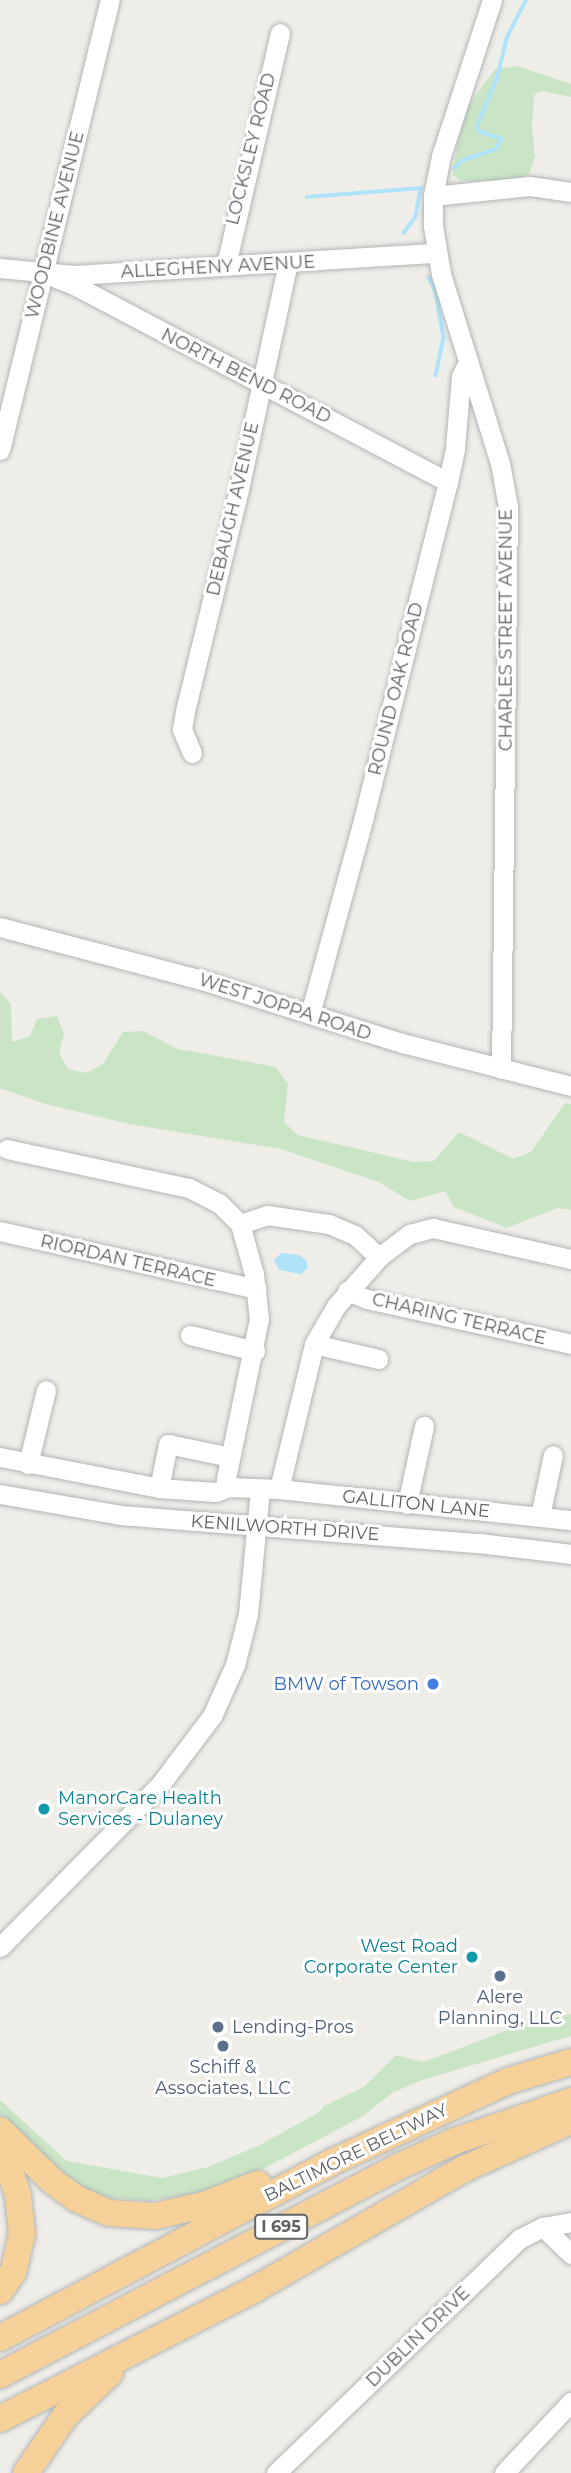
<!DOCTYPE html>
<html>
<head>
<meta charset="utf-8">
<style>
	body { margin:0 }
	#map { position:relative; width:571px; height:2473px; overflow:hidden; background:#efede7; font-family:Montserrat,sans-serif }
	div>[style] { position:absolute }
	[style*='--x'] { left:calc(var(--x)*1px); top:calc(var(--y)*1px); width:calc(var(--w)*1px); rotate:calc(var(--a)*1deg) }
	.green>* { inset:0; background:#cae5c6 }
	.water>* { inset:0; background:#aee3f9 }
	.stream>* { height:3.5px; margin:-1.75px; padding:0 1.75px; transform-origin:1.75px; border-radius:1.75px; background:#aee3f9 }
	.roads { filter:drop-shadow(0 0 2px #b2b5b8) drop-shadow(0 0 2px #b2b5b8) }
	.minor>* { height:19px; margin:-9.5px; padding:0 9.5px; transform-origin:9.5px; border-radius:9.5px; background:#fff }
	.highway>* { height:26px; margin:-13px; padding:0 13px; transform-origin:13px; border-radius:13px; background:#f5d199 }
	.dots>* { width:19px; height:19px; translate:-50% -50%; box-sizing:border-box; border:4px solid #fff; border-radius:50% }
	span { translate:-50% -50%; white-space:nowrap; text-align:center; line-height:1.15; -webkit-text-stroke:6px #fff; paint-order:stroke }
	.shield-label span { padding:2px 5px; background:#fff; border:2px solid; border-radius:5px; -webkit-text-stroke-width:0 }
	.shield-label { font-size:16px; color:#5f6366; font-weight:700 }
	.street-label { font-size:18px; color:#5f6366 }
	.shop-label { font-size:18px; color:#366cbe }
	.right { translate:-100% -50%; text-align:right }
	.culture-label { font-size:18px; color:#0d838f }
	.left { translate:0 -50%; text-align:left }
	.service-label { font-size:18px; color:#4e5e75 }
</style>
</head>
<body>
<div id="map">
	<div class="green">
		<i style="clip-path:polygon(517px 66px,571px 84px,571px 97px,542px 91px,534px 95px,532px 127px,535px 157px,529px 174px,510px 181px,461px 181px,453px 175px,453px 166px,466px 109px,495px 69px)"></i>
		<i style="clip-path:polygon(0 992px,11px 1004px,12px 1042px,30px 1036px,37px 1019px,57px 1016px,64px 1034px,59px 1053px,68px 1069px,86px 1073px,103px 1064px,123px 1032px,143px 1031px,178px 1049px,276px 1067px,288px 1084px,284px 1122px,298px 1135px,414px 1162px,434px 1161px,459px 1132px,513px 1159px,531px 1152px,565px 1103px,571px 1104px,571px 1210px,557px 1208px,507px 1228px,454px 1207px,445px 1191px,410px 1201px,379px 1182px,281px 1149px,129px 1124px,42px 1103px,0 1088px)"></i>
		<i style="clip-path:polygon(571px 2014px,571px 2036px,422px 2080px,392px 2093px,363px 2116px,227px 2188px,148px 2201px,108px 2197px,77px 2188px,0 2114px,0 2100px,67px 2161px,162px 2178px,208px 2167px,258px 2146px,318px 2113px,324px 2106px,364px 2087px,396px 2055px,424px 2062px,518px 2026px)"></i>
	</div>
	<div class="water">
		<i style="clip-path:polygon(281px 1253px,299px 1255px,306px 1260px,308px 1268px,301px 1274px,279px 1270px,274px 1260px)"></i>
	</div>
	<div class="stream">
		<i style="--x:454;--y:168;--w:13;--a:-39"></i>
		<i style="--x:464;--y:160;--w:34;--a:-19"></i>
		<i style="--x:496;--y:149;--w:11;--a:-63"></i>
		<i style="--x:501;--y:139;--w:23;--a:-162"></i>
		<i style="--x:479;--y:132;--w:6;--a:-108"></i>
		<i style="--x:477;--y:126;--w:52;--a:-67.4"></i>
		<i style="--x:497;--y:78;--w:42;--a:-76.3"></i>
		<i style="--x:507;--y:37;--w:42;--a:-62.8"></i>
		<i style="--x:307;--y:197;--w:114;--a:-4.5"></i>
		<i style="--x:421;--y:188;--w:29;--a:100"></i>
		<i style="--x:416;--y:217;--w:20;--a:127"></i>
		<i style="--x:429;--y:277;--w:17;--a:65"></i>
		<i style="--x:436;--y:292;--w:47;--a:80.1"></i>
		<i style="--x:444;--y:338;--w:38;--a:102"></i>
	</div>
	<div class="roads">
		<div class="minor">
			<i style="--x:492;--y:0;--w:164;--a:108.1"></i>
			<i style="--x:441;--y:156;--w:41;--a:101.3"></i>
			<i style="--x:433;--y:196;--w:30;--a:90"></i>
			<i style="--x:433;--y:226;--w:49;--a:80.5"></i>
			<i style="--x:441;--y:274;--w:198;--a:72.7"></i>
			<i style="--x:500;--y:463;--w:45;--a:79.7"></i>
			<i style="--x:508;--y:507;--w:562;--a:90.71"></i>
			<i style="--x:433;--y:196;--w:97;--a:-5.9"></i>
			<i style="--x:529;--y:186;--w:42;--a:8.1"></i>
			<i style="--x:226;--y:265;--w:238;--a:-76.9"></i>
			<i style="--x:0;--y:268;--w:74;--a:5.4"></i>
			<i style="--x:74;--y:275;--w:363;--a:-3.5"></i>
			<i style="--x:44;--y:273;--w:37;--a:22"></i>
			<i style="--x:78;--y:287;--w:418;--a:27.8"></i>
			<i style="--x:0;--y:450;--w:463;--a:-76.3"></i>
			<i style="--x:192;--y:753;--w:26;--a:-113"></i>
			<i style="--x:182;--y:729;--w:22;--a:-80"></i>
			<i style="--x:186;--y:707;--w:224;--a:-76.3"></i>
			<i style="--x:239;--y:489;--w:232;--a:-77.8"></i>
			<i style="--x:0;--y:927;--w:209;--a:14.7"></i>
			<i style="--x:202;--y:980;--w:210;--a:17.5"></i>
			<i style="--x:402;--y:1043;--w:174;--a:14.3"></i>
			<i style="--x:310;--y:1014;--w:201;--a:-74.7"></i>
			<i style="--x:363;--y:820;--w:349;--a:-75.9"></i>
			<i style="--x:448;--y:482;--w:35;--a:-78"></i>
			<i style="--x:455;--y:448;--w:72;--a:-85.2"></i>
			<i style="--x:461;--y:376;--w:16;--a:-63"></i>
			<i style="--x:7;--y:1149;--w:186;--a:12.1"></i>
			<i style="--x:189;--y:1188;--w:34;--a:27"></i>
			<i style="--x:219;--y:1203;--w:30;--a:45"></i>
			<i style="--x:240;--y:1224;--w:52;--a:74.4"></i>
			<i style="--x:254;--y:1274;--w:45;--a:83.7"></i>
			<i style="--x:259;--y:1319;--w:163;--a:101.7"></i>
			<i style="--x:226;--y:1479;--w:9;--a:69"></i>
			<i style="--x:240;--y:1224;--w:28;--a:-18"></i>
			<i style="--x:267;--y:1215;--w:63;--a:8.3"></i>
			<i style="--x:329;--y:1224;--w:28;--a:23"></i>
			<i style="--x:355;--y:1235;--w:33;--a:43"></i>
			<i style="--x:379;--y:1257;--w:39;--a:-37"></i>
			<i style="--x:410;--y:1234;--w:24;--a:-15"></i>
			<i style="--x:433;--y:1228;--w:141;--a:12.7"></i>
			<i style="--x:0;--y:1231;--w:263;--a:12.7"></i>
			<i style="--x:347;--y:1291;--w:22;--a:22"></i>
			<i style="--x:367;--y:1299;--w:209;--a:12.4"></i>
			<i style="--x:190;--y:1335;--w:67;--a:13.8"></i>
			<i style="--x:314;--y:1344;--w:66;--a:13.2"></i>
			<i style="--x:0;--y:1457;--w:162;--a:11"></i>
			<i style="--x:159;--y:1488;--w:56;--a:4.1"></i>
			<i style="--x:215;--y:1492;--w:15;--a:-20"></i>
			<i style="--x:229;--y:1487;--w:50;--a:2.3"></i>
			<i style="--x:279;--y:1489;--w:294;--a:6.1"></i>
			<i style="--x:28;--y:1464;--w:76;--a:-76.3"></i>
			<i style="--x:159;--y:1488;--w:45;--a:-78.4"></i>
			<i style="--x:168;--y:1444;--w:63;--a:11.8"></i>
			<i style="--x:279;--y:1489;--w:149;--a:-76.4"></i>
			<i style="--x:314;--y:1344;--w:44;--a:-59.9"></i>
			<i style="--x:336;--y:1306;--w:65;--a:-48.7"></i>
			<i style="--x:0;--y:1494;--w:122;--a:9.9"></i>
			<i style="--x:120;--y:1515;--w:360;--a:4.5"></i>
			<i style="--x:479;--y:1543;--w:93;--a:6.8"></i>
			<i style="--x:407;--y:1504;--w:80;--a:-77.7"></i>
			<i style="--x:540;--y:1516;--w:62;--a:-78"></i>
			<i style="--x:0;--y:1947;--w:226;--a:-45.4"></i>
			<i style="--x:159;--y:1786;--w:88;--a:-52.9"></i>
			<i style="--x:212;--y:1716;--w:56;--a:-65.7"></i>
			<i style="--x:235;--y:1665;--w:53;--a:-75.7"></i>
			<i style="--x:248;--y:1614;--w:125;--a:-84.5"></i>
			<i style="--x:543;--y:2227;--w:39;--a:44"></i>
			<i style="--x:276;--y:2473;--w:337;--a:-43.9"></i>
			<i style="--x:519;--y:2239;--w:27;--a:-27"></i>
			<i style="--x:543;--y:2227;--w:28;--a:-10"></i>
			<i style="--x:504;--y:2473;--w:98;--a:-46.7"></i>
		</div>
		<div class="highway">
			<i style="--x:0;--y:2130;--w:73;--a:44.4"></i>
			<i style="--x:52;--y:2181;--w:29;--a:36"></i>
			<i style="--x:75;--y:2198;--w:37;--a:24"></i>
			<i style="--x:109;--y:2213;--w:46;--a:3.7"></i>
			<i style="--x:155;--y:2216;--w:50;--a:-12.7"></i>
			<i style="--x:204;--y:2205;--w:58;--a:-21.3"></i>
			<i style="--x:0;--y:2158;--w:22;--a:58"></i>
			<i style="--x:12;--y:2177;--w:20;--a:72"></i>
			<i style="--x:18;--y:2196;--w:38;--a:84"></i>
			<i style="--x:22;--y:2234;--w:39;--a:103"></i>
			<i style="--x:13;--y:2272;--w:23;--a:124"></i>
			<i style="--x:0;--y:2338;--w:374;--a:-27.9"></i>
			<i style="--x:330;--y:2163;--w:196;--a:-24.7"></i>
			<i style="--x:508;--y:2081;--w:66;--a:-16.8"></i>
			<i style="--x:0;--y:2375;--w:451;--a:-27.6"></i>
			<i style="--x:400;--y:2166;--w:60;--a:-24.4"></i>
			<i style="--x:455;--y:2141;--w:123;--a:-19"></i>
			<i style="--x:0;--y:2419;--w:286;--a:-27"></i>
			<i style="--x:255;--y:2289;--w:241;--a:-29.9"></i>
			<i style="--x:464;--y:2169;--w:117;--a:-24.2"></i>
			<i style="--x:26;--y:2473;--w:69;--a:-55.6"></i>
			<i style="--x:65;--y:2416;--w:62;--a:-43.7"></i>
		</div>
	</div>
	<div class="dots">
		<i style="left:433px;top:1684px;background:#3f7fe0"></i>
		<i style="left:44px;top:1809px;background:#0f9aa8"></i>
		<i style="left:472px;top:1957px;background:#0f9aa8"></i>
		<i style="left:500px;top:1976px;background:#5c6f8a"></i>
		<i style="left:218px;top:2027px;background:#5c6f8a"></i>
		<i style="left:223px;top:2046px;background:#5c6f8a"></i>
	</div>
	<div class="shield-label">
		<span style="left:281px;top:2227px">I 695</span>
	</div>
	<div class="street-label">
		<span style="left:251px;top:149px;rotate:-76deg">LOCKSLEY ROAD</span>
		<span style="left:55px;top:225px;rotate:-76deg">WOODBINE AVENUE</span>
		<span style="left:218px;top:267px;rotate:-3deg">ALLEGHENY AVENUE</span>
		<span style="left:246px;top:376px;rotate:27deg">NORTH BEND ROAD</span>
		<span style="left:233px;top:509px;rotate:-77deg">DEBAUGH AVENUE</span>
		<span style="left:506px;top:630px;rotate:-90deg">CHARLES STREET AVENUE</span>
		<span style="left:396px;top:689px;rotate:-76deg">ROUND OAK ROAD</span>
		<span style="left:285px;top:1007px;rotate:18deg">WEST JOPPA ROAD</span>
		<span style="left:128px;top:1261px;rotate:13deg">RIORDAN TERRACE</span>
		<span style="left:459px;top:1319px;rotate:13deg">CHARING TERRACE</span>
		<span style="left:416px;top:1504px;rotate:6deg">GALLITON LANE</span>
		<span style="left:285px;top:1528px;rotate:4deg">KENILWORTH DRIVE</span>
		<span style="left:356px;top:2153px;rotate:-26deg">BALTIMORE BELTWAY</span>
		<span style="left:418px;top:2337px;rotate:-44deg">DUBLIN DRIVE</span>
	</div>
	<div class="shop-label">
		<span class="right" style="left:419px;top:1684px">BMW of Towson</span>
	</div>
	<div class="culture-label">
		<span class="left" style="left:58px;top:1809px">ManorCare Health<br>Services - Dulaney</span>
		<span class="right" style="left:458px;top:1957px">West Road<br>Corporate Center</span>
	</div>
	<div class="service-label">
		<span style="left:500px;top:2008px">Alere<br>Planning, LLC</span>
		<span class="left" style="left:232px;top:2027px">Lending-Pros</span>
		<span style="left:223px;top:2078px">Schiff &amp;<br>Associates, LLC</span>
	</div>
</div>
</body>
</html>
